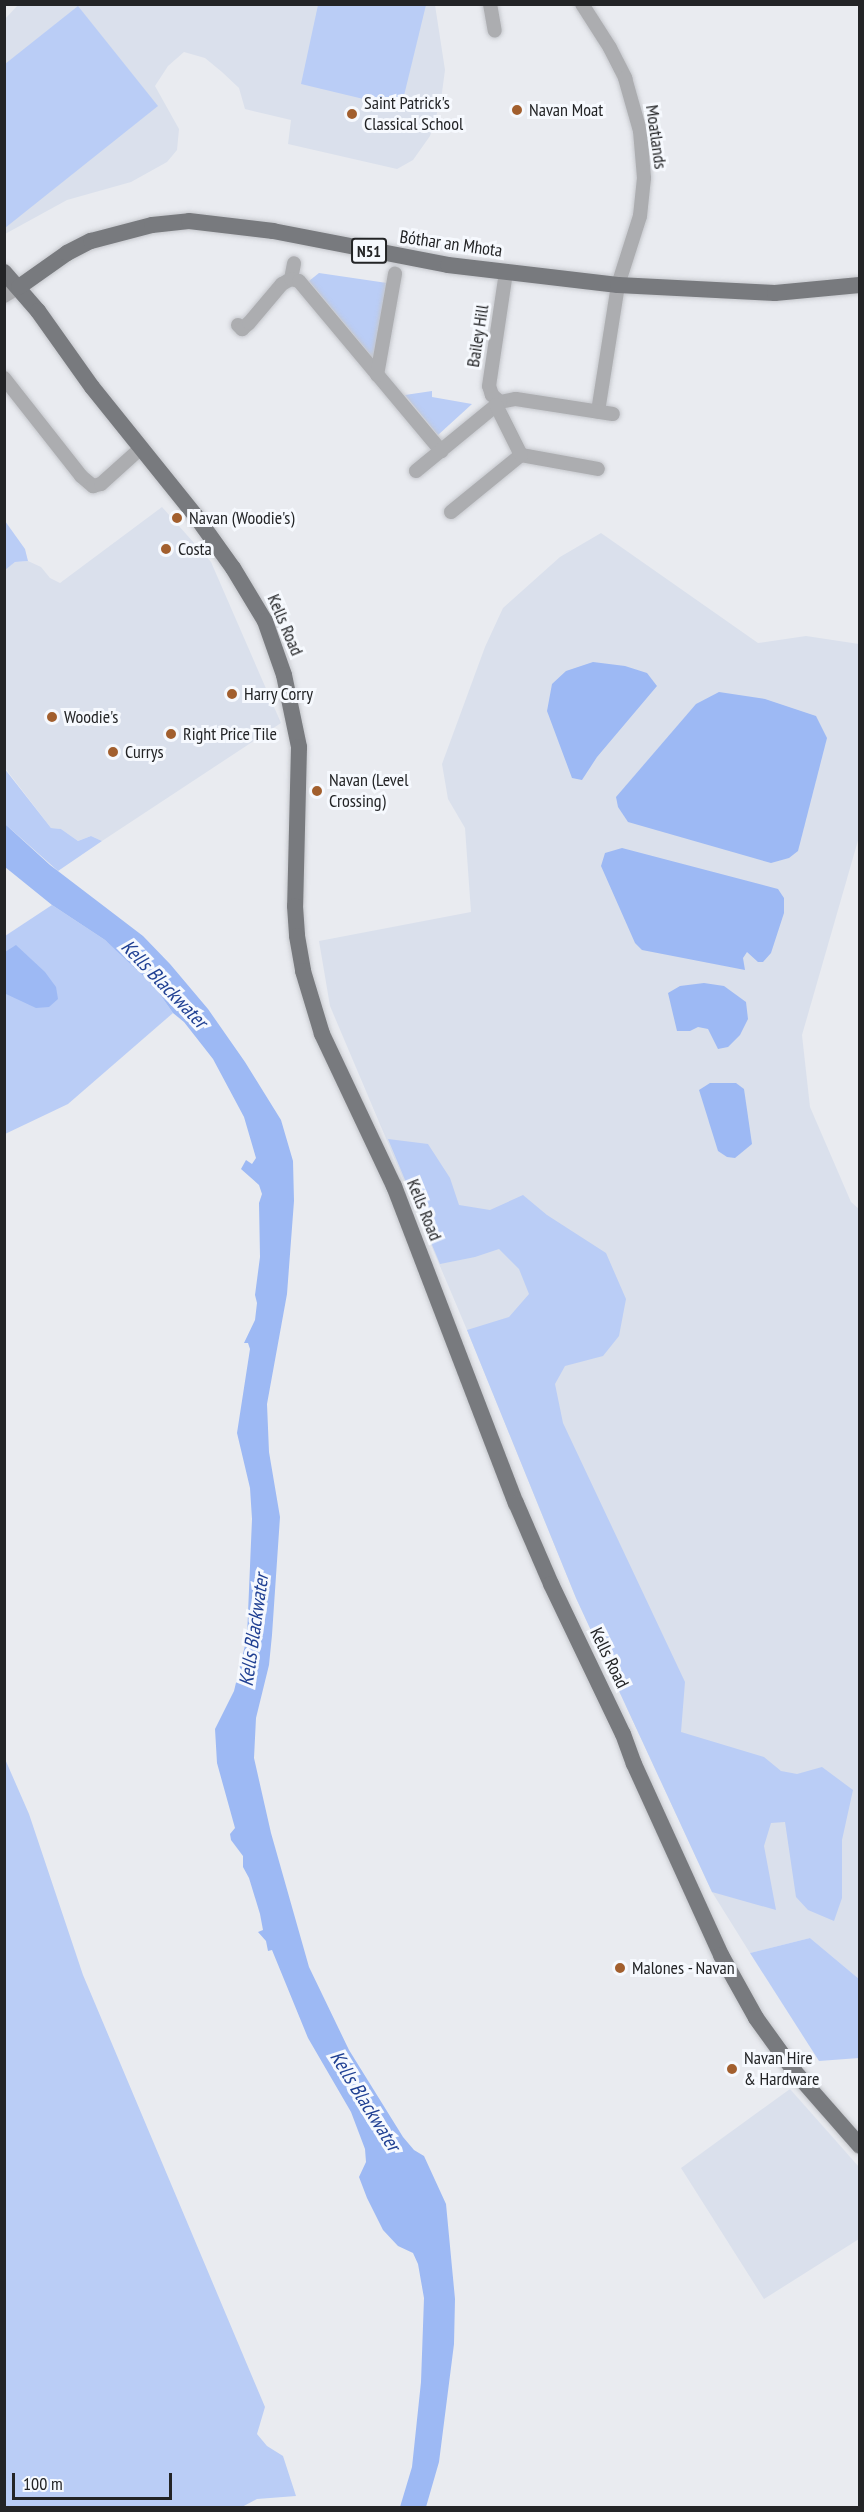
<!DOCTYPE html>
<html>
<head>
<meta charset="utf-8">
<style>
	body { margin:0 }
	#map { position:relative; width:864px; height:2512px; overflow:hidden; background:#e9ebf0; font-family:"PT Sans Narrow",sans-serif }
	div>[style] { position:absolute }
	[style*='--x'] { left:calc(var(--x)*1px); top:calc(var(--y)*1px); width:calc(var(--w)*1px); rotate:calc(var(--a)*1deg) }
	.built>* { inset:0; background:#dae0ec }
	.green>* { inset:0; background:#bacdf6 }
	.water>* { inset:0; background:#9db9f4 }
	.roads { filter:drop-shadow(0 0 2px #c5c7cc) drop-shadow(0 0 2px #c5c7cc) }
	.minor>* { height:14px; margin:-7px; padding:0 7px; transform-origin:7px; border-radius:7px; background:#acadb0 }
	.major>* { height:16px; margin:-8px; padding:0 8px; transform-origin:8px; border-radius:8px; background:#787a7e }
	.dots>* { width:16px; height:16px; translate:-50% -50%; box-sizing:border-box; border:3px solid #f6f9fe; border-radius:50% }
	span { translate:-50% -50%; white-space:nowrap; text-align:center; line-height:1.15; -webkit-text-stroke:6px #f6f9fe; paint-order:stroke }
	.shield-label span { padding:2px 4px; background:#f6f9fe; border:2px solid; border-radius:4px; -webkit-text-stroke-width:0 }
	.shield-label { font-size:16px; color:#232426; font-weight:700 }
	.poi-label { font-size:18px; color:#232426 }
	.left { translate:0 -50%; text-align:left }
	.street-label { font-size:18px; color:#232426 }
	.water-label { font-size:20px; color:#204093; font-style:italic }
	.frame { position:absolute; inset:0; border:6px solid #232426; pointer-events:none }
	.scale { position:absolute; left:12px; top:2473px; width:160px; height:27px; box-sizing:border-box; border:3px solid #232426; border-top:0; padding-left:8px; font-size:18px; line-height:21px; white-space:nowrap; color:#232426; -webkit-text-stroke:4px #f6f9fe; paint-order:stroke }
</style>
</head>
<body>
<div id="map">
	<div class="built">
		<i style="clip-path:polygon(19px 4px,435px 5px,445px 70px,441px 100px,430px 136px,413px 160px,397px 169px,288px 144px,291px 120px,245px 109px,239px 88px,222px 72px,205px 58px,184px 52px,168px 66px,155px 86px,179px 129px,177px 150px,167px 162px,131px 182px,67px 200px,5px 234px,4px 20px)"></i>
		<i style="clip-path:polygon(162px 507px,211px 562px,281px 723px,102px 841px,91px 836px,78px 841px,61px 829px,51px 828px,5px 768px,4px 570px,15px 562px,28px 561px,41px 567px,50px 578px,60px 583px)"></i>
		<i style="clip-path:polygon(601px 533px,758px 643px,806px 636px,859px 644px,859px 837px,802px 1035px,810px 1107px,851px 1202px,859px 1209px,859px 1979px,810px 1938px,750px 1953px,712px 1892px,576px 1598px,467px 1330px,330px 1006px,319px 941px,471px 912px,465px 828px,448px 799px,442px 764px,485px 647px,503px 608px,560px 557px)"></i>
		<i style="clip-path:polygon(790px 2089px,859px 2167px,859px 2239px,764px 2299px,681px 2168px)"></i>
	</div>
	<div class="green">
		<i style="clip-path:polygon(318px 5px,426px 5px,401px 108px,301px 84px)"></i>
		<i style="clip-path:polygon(78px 6px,158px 106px,5px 228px,5px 64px)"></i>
		<i style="clip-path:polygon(319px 273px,387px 283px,374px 359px,309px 281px)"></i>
		<i style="clip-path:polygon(432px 391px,432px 397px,472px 404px,438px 435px,405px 395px)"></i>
		<i style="clip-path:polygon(5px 521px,25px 549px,28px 561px,15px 562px,5px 570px)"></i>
		<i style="clip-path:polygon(4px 768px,51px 828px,61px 829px,78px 841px,91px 836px,102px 841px,58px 871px,5px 824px)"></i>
		<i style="clip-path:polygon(52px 905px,105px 940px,136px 967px,154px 986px,173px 1013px,68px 1104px,5px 1134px,5px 936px)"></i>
		<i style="clip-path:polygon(388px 1139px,428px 1144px,450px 1178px,459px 1205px,490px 1210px,523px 1195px,547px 1215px,606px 1253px,626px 1299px,619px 1336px,603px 1356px,565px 1366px,555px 1384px,563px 1423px,685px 1682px,681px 1732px,764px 1757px,781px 1771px,797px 1774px,822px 1767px,853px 1790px,842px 1840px,842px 1898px,834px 1921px,808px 1910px,796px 1897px,785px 1822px,771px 1823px,764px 1846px,776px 1910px,712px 1892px,576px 1598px,467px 1330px,509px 1317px,529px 1294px,519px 1269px,499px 1249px,475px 1257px,440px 1264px)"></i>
		<i style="clip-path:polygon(5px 1759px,29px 1814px,83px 1975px,265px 2407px,257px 2434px,267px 2446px,283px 2456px,296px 2496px,257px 2499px,240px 2508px,5px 2507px)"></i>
		<i style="clip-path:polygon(810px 1938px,859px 1979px,859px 2058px,819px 2061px,750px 1953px)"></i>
	</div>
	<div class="water">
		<i style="clip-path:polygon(593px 662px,625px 666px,647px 673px,657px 686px,597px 757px,582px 780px,572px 778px,547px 711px,552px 684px,566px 671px)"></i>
		<i style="clip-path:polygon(719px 692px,765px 699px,816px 716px,827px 738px,798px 851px,789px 858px,771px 863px,628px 822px,618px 807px,616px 797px,696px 704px)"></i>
		<i style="clip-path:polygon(5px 824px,50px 865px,143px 936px,170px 964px,208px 1009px,245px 1062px,281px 1120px,293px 1161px,294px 1201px,287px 1294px,267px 1404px,269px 1452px,280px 1517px,272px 1635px,269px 1665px,256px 1718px,254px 1758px,271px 1833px,309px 1967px,349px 2050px,403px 2137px,414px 2150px,424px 2156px,446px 2204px,455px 2299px,454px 2344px,439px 2462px,426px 2507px,400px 2507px,412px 2467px,421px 2382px,424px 2298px,418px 2264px,413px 2253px,398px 2246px,383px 2230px,367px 2198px,359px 2177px,366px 2162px,365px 2149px,351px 2112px,308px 2038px,272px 1950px,268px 1951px,266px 1941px,258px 1932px,263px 1930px,260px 1914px,249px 1878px,243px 1867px,243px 1856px,231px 1840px,230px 1834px,235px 1828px,217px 1763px,215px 1729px,234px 1691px,247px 1637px,252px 1519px,250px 1488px,237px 1433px,250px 1349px,248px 1343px,244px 1343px,255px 1320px,257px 1303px,255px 1295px,260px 1257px,259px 1203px,262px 1194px,259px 1185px,241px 1169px,246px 1160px,252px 1164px,256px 1158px,244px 1117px,213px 1059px,184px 1022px,173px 1013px,154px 986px,105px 940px,52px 905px,5px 867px)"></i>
		<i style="clip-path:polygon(622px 848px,778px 889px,784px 898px,784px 913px,771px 953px,763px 962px,758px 962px,747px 952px,743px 958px,745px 970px,642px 950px,635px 943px,601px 866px,605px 853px)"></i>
		<i style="clip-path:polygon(16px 945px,45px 972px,56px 987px,58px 999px,49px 1007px,36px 1008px,6px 994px,5px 952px)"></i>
		<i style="clip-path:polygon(704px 983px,724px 986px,746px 1002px,748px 1019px,740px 1035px,728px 1047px,718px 1049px,708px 1029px,698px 1027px,690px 1031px,677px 1031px,668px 993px,680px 986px)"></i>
		<i style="clip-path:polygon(710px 1083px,736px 1083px,744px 1089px,752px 1144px,735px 1158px,727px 1157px,718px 1151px,699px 1090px)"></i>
	</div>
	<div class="roads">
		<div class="minor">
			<i style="--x:490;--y:4;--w:27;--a:80"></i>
			<i style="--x:582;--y:4;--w:52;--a:57.5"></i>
			<i style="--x:610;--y:48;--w:34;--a:63"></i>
			<i style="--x:625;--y:78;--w:55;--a:74.2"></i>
			<i style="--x:640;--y:131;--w:47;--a:85.1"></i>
			<i style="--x:644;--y:178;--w:38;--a:96"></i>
			<i style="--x:640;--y:216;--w:72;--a:107.7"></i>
			<i style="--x:618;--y:285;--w:128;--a:99"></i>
			<i style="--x:291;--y:279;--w:16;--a:-79"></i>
			<i style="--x:4;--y:296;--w:17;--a:-31"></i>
			<i style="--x:238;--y:325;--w:6;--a:45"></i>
			<i style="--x:242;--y:329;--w:9;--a:-41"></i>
			<i style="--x:249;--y:323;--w:51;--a:-49.8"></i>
			<i style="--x:282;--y:284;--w:10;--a:-29"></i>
			<i style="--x:291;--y:279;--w:8;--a:14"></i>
			<i style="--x:299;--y:281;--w:222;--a:50.1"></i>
			<i style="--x:377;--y:375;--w:103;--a:-79.9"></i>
			<i style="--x:4;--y:378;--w:125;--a:51.8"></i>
			<i style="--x:81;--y:476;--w:16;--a:40"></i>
			<i style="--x:93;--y:486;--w:8;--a:-14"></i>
			<i style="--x:101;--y:484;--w:54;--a:-42"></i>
			<i style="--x:500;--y:402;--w:16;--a:-11"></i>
			<i style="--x:516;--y:399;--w:98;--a:8.8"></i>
			<i style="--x:521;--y:455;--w:78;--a:10.3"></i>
			<i style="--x:416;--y:471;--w:109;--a:-39.4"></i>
			<i style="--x:500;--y:402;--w:11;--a:-139"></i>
			<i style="--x:492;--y:395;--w:9;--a:-108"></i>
			<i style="--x:489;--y:386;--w:115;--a:-81.5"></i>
			<i style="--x:451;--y:512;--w:90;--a:-39.2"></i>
			<i style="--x:521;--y:455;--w:56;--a:-116.6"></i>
		</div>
		<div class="major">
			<i style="--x:4;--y:272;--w:52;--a:48.9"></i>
			<i style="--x:38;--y:311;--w:93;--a:54.6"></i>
			<i style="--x:92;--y:387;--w:164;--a:51.2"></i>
			<i style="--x:195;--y:515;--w:65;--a:54.4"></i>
			<i style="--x:233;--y:568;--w:62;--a:58.9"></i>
			<i style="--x:265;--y:621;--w:57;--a:70.6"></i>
			<i style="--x:284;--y:675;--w:74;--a:78.2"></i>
			<i style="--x:299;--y:747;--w:159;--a:91.4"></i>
			<i style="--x:295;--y:906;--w:30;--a:86"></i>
			<i style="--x:297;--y:936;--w:36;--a:80"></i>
			<i style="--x:303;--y:971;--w:66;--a:73.2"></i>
			<i style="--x:322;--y:1034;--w:168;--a:64.7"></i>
			<i style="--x:394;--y:1186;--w:340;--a:69"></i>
			<i style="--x:516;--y:1503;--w:88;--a:66.6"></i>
			<i style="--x:551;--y:1584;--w:166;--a:64.4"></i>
			<i style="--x:623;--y:1734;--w:32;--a:70"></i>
			<i style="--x:634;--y:1764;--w:210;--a:65.5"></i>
			<i style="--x:721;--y:1955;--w:72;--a:60.9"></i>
			<i style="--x:756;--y:2018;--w:67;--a:54.2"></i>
			<i style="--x:795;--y:2072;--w:98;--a:48.7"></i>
			<i style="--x:19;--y:287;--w:59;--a:-35.3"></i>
			<i style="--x:67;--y:253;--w:27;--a:-27"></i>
			<i style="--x:91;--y:241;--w:63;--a:-14.7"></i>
			<i style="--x:152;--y:225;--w:37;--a:-6"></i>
			<i style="--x:189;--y:221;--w:85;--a:6.8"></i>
			<i style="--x:273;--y:231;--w:178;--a:11"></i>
			<i style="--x:448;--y:265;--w:171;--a:6.7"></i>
			<i style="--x:618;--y:285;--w:157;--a:2.9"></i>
			<i style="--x:775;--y:293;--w:85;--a:-5.4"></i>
		</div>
	</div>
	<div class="dots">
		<i style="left:517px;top:110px;background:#a25f2e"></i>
		<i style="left:352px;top:114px;background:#a25f2e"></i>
		<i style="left:177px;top:518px;background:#a25f2e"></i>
		<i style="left:166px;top:549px;background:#a25f2e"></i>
		<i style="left:232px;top:694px;background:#a25f2e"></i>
		<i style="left:52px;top:717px;background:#a25f2e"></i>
		<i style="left:171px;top:734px;background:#a25f2e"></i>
		<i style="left:113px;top:752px;background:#a25f2e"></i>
		<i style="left:317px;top:791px;background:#a25f2e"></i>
		<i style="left:620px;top:1968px;background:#a25f2e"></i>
		<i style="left:732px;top:2069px;background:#a25f2e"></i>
	</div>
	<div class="shield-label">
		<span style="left:369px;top:251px">N51</span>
	</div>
	<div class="poi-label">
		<span class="left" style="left:364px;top:114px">Saint Patrick's<br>Classical School</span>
		<span class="left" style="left:529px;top:110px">Navan Moat</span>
		<span class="left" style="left:189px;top:518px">Navan (Woodie's)</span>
		<span class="left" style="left:178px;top:549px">Costa</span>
		<span class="left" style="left:244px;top:694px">Harry Corry</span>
		<span class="left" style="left:64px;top:717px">Woodie's</span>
		<span class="left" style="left:183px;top:734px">Right Price Tile</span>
		<span class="left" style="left:125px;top:752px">Currys</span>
		<span class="left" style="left:329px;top:791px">Navan (Level<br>Crossing)</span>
		<span class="left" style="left:632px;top:1968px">Malones - Navan</span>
		<span class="left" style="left:744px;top:2069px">Navan Hire<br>&amp; Hardware</span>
	</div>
	<div class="street-label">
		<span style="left:656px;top:137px;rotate:82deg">Moatlands</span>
		<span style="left:451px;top:244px;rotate:8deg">Bóthar an Mhota</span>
		<span style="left:478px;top:336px;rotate:-81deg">Bailey Hill</span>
		<span style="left:285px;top:625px;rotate:67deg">Kells Road</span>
		<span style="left:424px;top:1210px;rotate:68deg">Kells Road</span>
		<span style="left:609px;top:1658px;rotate:64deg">Kells Road</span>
	</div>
	<div class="water-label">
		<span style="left:164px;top:984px;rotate:46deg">Kells Blackwater</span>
		<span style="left:254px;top:1630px;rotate:-82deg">Kells Blackwater</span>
		<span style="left:365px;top:2101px;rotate:58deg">Kells Blackwater</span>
	</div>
	<div class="frame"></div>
	<div class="scale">100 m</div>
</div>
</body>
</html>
